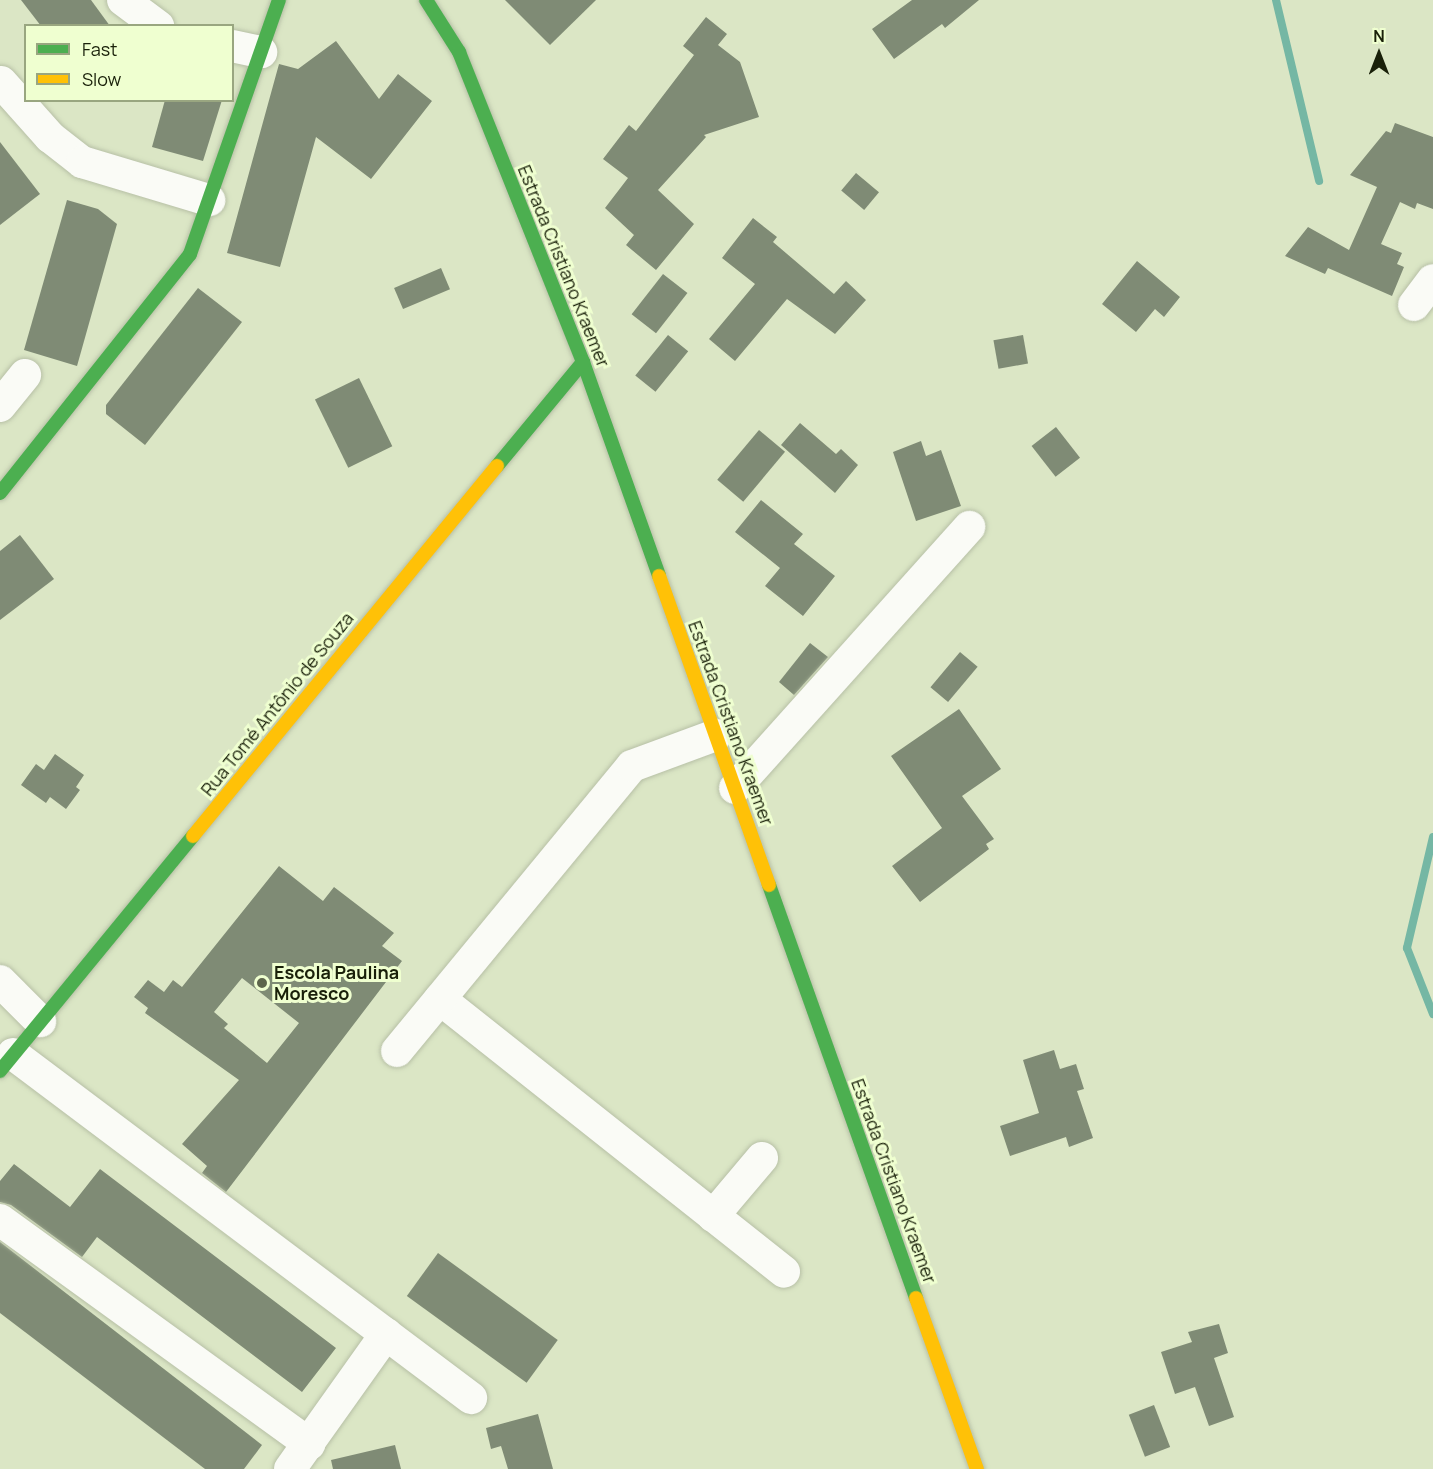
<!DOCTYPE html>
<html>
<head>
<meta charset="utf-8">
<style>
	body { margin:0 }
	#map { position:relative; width:1433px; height:1469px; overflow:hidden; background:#dbe6c5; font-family:Manrope,sans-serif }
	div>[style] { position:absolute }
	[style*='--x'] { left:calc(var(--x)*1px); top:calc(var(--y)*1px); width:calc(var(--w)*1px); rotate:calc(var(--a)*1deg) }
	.stream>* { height:8px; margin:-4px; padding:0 4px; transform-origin:4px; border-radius:4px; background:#75b7a4 }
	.building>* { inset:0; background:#7f8b75; transform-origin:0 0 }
	.roads { filter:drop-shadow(0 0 2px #b7c0a6) drop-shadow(0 0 2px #b7c0a6) }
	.street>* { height:32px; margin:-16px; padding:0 16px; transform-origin:16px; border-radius:16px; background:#fafbf6 }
	.fast>* { height:14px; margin:-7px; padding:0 7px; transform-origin:7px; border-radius:7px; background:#4caf50 }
	.slow>* { height:14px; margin:-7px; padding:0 7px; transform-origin:7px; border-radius:7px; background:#ffc107 }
	.dots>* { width:16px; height:16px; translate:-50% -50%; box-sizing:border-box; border:3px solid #efffd0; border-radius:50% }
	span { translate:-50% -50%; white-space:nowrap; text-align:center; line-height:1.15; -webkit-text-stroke:6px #efffd0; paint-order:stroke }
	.street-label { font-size:18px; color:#192009 }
	.poi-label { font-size:18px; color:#192009; font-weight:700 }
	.left { translate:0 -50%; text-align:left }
	.legend { position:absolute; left:24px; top:24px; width:210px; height:78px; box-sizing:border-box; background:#efffd0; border:2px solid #99a680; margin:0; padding:8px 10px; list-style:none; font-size:18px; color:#192009 }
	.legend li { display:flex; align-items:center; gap:12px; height:30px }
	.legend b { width:30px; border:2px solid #99a680 }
	.north { position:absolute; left:1349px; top:24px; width:60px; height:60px; -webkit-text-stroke:4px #efffd0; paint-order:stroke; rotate:0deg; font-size:16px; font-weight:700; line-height:24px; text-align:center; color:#192009 }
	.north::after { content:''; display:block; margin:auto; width:21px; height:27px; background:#192009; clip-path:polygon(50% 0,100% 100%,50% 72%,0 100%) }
</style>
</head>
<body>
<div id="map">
	<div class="stream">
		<i style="--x:1276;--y:0;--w:186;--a:76.6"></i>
		<i style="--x:1433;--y:837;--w:114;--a:103.2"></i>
		<i style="--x:1407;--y:948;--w:71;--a:68.5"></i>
	</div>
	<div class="building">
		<i style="clip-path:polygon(21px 0,91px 0,110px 26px,41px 26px)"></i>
		<i style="clip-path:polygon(505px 0,596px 0,550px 45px)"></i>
		<i style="clip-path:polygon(912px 0,979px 0,945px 28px,942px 24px,894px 59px,872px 29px)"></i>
		<i style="clip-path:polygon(706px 17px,727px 34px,718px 45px,740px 62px,759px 117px,704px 135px,706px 137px,658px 190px,694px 224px,656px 270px,626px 245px,634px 235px,605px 208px,628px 178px,603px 159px,629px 125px,636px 131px,694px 55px,683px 46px)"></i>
		<i style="clip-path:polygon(336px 41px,379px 99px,398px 74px,432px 101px,371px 179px,316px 137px,280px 267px,227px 253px,279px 64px,298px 69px)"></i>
		<i style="clip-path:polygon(165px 100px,222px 100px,203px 161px,152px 147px)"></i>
		<i style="clip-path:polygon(1395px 123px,1433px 137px,1433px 209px,1417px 203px,1415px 209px,1400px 202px,1381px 244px,1402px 253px,1397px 264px,1404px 267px,1392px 296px,1328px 268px,1325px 274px,1285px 256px,1308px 227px,1349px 250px,1377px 187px,1350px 175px,1386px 131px,1391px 133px)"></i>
		<i style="clip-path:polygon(0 142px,40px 194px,0 225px)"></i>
		<i style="left:856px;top:173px;width:30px;height:23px;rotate:40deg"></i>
		<i style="clip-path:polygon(67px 200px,98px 209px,117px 224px,77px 366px,24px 350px)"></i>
		<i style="clip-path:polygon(753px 218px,777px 237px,773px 242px,834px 294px,846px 281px,866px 300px,835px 334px,787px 299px,735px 361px,709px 339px,755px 284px,722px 258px)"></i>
		<i style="clip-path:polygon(1137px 261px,1180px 297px,1164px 317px,1155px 309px,1136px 332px,1102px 304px)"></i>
		<i style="left:441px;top:268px;width:23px;height:51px;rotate:67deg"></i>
		<i style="left:663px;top:274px;width:31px;height:51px;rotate:38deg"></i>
		<i style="clip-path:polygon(198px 288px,242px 322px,145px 445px,106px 414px,106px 405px)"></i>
		<i style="left:668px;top:335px;width:26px;height:52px;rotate:39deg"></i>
		<i style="left:1023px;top:335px;width:29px;height:30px;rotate:80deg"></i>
		<i style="left:359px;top:378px;width:76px;height:49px;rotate:64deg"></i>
		<i style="clip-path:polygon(800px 423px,836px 454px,841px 449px,858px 465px,835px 493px,781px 445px)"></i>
		<i style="left:1056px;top:427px;width:39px;height:31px;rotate:52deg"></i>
		<i style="left:759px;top:430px;width:34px;height:65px;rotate:40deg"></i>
		<i style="clip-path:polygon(921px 441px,926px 456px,941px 450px,961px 506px,916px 521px,893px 452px)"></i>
		<i style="clip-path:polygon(761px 500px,803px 534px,794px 544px,835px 576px,803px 616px,765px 586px,780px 568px,735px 532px)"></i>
		<i style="clip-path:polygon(20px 535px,54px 579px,0 620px,0 551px)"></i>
		<i style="clip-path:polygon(810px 643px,828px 657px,794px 695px,779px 682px)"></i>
		<i style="left:960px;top:652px;width:23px;height:46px;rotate:40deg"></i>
		<i style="clip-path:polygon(959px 709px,1001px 769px,962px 796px,994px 839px,986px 844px,989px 849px,920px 902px,892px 866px,942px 828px,891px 756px)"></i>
		<i style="clip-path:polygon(55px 754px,84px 775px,76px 787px,80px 790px,66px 809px,50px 797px,46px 803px,21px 785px,36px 764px,44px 770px)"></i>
		<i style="clip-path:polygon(evenodd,279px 866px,323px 901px,334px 887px,394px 933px,382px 946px,402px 961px,226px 1192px,202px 1173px,207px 1166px,182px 1144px,239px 1080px,145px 1013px,148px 1008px,134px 997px,148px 980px,164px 992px,173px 980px,182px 987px,279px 866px,242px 978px,299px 1023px,267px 1063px,224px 1028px,228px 1024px,214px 1012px,242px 978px)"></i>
		<i style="clip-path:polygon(1054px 1050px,1060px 1069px,1076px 1064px,1084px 1089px,1077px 1091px,1093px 1138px,1069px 1147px,1066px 1137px,1010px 1156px,1000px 1126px,1039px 1113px,1023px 1060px)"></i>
		<i style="clip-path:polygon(14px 1164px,70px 1207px,100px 1169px,336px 1348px,302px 1392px,97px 1237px,82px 1257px,11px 1205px,0 1202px,0 1181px)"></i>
		<i style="clip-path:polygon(0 1242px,262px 1445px,244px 1469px,205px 1469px,0 1313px)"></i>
		<i style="left:438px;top:1253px;width:148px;height:53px;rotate:36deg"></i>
		<i style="clip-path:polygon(1219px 1324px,1228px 1353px,1214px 1358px,1234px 1417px,1209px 1426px,1195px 1387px,1175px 1394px,1161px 1352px,1192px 1342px,1188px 1332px)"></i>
		<i style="left:1154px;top:1405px;width:45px;height:27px;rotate:69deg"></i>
		<i style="clip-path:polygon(538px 1414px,553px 1469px,508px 1469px,501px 1446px,491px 1449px,486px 1428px)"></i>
		<i style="clip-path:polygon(395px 1445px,401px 1469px,333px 1469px,331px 1460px)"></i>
	</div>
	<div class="roads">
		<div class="street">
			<i style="--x:123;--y:0;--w:44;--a:36.6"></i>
			<i style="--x:232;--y:46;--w:30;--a:12"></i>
			<i style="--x:1;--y:82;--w:74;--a:48.3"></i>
			<i style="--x:50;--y:137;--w:41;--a:38"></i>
			<i style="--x:82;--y:162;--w:133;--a:16.7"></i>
			<i style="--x:1414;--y:305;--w:31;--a:-53"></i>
			<i style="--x:0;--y:406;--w:40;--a:-51"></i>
			<i style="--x:735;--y:788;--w:351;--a:-48.1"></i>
			<i style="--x:0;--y:981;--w:57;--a:45"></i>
			<i style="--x:440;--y:999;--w:439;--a:38.4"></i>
			<i style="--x:397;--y:1051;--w:369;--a:-50.5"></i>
			<i style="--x:632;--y:766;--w:90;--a:-20.3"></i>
			<i style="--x:13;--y:1054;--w:573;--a:36.91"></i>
			<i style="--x:713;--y:1216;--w:76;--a:-49.8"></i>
			<i style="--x:0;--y:1220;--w:382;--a:35.9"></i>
			<i style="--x:290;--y:1469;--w:166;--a:-54.6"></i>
		</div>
		<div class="fast">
			<i style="--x:426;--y:0;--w:62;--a:57.6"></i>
			<i style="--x:459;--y:52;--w:334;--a:68.2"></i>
			<i style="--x:583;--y:362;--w:227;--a:70.4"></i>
			<i style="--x:497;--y:466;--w:135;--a:-50.4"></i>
			<i style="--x:0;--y:493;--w:305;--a:-51.5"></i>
			<i style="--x:190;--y:254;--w:269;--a:-70.7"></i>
			<i style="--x:769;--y:885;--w:438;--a:70.4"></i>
			<i style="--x:0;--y:1071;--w:304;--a:-50.6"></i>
		</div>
		<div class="slow">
			<i style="--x:659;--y:576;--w:328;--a:70.4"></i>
			<i style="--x:193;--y:836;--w:479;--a:-50.6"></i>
			<i style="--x:916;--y:1298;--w:182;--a:70.4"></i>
		</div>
	</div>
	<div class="dots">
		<i style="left:262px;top:983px;background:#5d654b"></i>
	</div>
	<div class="street-label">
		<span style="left:564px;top:266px;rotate:68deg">Estrada Cristiano Kraemer</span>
		<span style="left:277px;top:704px;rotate:-51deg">Rua Tomé Antônio de Souza</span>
		<span style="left:731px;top:723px;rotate:70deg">Estrada Cristiano Kraemer</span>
		<span style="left:894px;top:1181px;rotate:70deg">Estrada Cristiano Kraemer</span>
	</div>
	<div class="poi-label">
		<span class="left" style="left:274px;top:983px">Escola Paulina<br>Moresco</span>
	</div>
	<ul class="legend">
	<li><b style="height:8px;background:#4caf50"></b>Fast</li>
	<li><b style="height:8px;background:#ffc107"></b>Slow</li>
	</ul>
	<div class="north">N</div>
</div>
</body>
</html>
